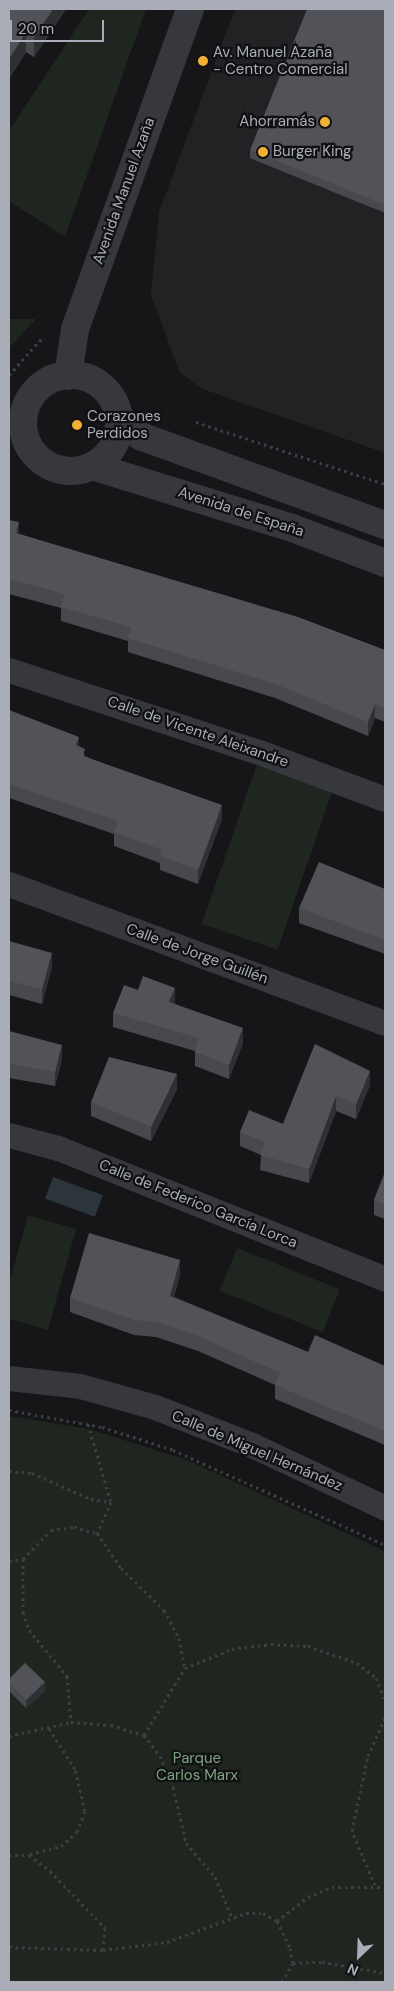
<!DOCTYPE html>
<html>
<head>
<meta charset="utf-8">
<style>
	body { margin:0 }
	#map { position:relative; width:394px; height:1991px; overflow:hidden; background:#161618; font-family:"DM Sans",sans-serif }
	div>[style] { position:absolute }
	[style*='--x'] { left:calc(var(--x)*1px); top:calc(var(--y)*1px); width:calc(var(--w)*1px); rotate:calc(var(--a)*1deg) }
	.built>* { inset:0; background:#222225 }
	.green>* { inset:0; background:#1e261f; transform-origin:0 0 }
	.water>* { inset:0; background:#2c353c; transform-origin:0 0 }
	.path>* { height:3px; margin-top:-1.5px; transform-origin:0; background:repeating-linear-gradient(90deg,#3d3f44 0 2.5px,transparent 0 6.5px) }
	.minor>* { height:25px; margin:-12.5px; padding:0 12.5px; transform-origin:12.5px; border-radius:12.5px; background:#37383d }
	.tertiary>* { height:28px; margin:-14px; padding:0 14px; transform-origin:14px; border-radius:14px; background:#37383d }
	.tertiary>.ring { margin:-14px; padding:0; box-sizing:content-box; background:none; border:28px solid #37383d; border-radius:50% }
	.wall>* { inset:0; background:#47494d }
	.shaded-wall>* { inset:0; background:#2f3033 }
	.building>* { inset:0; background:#525359 }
	.dots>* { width:14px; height:14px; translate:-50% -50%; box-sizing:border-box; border:2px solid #111113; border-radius:50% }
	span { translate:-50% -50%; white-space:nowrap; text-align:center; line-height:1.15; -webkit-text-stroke:4.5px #111113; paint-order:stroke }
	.poi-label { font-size:15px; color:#a8adb8 }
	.left { translate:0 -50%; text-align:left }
	.right { translate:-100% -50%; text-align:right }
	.street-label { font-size:15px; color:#a8adb8 }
	.park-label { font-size:15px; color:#7fa381 }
	.frame { position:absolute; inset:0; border:10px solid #a8adb8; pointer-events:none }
	.north { position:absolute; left:334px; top:1931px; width:50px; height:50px; -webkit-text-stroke:4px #111113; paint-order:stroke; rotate:204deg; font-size:14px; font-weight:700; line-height:20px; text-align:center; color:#a8adb8 }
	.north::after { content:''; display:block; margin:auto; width:18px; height:22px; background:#a8adb8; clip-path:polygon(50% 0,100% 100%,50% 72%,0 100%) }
	.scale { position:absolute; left:10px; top:20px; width:94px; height:22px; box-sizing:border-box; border:2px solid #a8adb8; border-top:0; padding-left:6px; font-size:15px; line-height:18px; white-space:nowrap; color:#a8adb8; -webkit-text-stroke:4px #111113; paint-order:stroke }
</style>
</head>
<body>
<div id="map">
	<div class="built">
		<i style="clip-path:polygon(235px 9px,385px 9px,385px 453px,203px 389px,180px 373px,151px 295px,159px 212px)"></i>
	</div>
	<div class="green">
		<i style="clip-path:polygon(89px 9px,146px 9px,65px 237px,9px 201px,9px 131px)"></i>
		<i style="clip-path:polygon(9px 319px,36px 319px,9px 348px)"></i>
		<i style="left:257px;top:764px;width:80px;height:169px;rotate:19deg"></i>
		<i style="clip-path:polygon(28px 1215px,76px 1229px,48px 1330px,9px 1319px,9px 1284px)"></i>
		<i style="left:237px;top:1248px;width:111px;height:46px;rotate:22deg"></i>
		<i style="clip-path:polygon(9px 1416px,89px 1429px,187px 1460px,385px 1551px,385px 1982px,9px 1982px)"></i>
	</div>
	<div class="water">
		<i style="left:53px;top:1177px;width:53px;height:23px;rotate:20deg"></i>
	</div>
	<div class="path">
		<i style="--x:9;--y:375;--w:50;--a:-48.3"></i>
		<i style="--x:196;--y:422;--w:199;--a:18.2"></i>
		<i style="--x:9;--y:1410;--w:95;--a:10.4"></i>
		<i style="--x:102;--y:1427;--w:75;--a:17.9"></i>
		<i style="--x:173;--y:1450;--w:232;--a:24.1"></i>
		<i style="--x:88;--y:1424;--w:81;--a:73.6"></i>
		<i style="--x:111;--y:1502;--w:34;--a:114"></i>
		<i style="--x:97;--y:1533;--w:42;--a:55.6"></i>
		<i style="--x:121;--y:1568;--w:60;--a:44.3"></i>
		<i style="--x:164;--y:1610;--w:32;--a:62"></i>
		<i style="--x:179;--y:1638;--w:31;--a:79"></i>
		<i style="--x:185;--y:1668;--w:51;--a:-22"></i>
		<i style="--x:232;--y:1649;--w:39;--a:-7"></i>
		<i style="--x:271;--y:1644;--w:37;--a:3"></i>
		<i style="--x:308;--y:1646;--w:52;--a:19.1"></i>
		<i style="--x:357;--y:1663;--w:24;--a:38"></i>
		<i style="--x:376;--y:1678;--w:24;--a:68"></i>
		<i style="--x:9;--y:1471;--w:23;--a:5"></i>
		<i style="--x:32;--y:1473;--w:64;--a:23.8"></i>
		<i style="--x:91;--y:1499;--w:19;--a:9"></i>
		<i style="--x:23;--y:1559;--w:40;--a:-46"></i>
		<i style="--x:51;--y:1530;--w:23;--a:-7"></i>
		<i style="--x:74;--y:1527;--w:24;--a:15"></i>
		<i style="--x:9;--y:1561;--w:14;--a:-8"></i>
		<i style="--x:23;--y:1559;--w:53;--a:90"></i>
		<i style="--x:23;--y:1612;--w:19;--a:72"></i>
		<i style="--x:29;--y:1630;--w:60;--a:50.4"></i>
		<i style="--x:67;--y:1676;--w:46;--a:85"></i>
		<i style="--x:144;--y:1735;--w:79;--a:-58.5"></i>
		<i style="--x:9;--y:1736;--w:64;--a:-12.7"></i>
		<i style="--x:71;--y:1722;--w:40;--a:4.3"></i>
		<i style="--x:111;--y:1725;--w:34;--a:17"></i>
		<i style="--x:144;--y:1735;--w:26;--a:53"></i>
		<i style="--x:160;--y:1756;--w:34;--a:67"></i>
		<i style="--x:173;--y:1787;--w:57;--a:76.9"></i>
		<i style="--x:186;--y:1843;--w:45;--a:49.5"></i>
		<i style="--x:215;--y:1877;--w:44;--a:67.5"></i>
		<i style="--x:30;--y:1854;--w:32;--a:-14"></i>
		<i style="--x:61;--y:1846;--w:21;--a:-41"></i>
		<i style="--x:77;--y:1832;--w:22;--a:-69"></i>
		<i style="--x:85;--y:1811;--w:43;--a:-103.4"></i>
		<i style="--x:75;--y:1769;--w:50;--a:-122.7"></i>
		<i style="--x:9;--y:1855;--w:20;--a:0"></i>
		<i style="--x:29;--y:1855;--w:26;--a:37"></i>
		<i style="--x:50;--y:1871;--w:79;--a:46"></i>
		<i style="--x:105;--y:1928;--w:22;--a:95"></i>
		<i style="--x:103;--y:1950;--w:64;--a:-7.1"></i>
		<i style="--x:167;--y:1942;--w:84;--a:-20.2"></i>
		<i style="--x:246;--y:1913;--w:17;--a:0"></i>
		<i style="--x:263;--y:1913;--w:16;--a:30"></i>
		<i style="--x:277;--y:1921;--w:30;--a:64"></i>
		<i style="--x:290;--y:1948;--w:15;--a:79"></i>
		<i style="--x:293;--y:1963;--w:22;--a:120"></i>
		<i style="--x:375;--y:1885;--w:59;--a:-113.1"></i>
		<i style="--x:352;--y:1831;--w:77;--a:-78"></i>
		<i style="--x:368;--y:1756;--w:42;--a:-65.9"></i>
		<i style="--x:277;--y:1921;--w:39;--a:-38"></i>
		<i style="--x:308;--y:1897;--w:26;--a:-23"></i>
		<i style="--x:332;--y:1887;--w:53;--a:0"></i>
		<i style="--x:9;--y:1947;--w:94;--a:1.8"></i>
		<i style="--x:293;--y:1963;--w:29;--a:-2"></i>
		<i style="--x:322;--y:1962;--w:64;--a:9.9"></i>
	</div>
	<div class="minor">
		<i style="--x:9;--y:670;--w:263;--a:18.2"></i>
		<i style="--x:259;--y:752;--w:134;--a:20.5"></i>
		<i style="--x:9;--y:884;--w:401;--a:20.3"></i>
		<i style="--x:9;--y:1135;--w:51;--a:14.9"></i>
		<i style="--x:58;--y:1148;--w:352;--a:21.8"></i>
		<i style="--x:9;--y:1378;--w:71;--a:6.4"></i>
		<i style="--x:80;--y:1386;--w:78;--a:15.6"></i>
		<i style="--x:155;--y:1407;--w:104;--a:21.4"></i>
		<i style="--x:252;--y:1445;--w:147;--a:25.3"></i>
	</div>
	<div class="tertiary">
		<i class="ring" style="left:23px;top:375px;width:68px;height:68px"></i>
		<i style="--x:68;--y:376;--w:48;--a:-81.5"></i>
		<i style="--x:75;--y:329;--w:340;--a:-70.2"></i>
		<i style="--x:118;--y:416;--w:30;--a:42"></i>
		<i style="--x:140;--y:436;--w:261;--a:20"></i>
		<i style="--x:95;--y:467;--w:206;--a:17.2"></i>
		<i style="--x:292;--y:528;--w:99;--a:20.6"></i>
	</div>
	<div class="wall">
		<i style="clip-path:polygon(9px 9px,66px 9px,34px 57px,26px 52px,9px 79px)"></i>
		<i style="clip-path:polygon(385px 9px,385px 213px,250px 158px,250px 150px)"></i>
		<i style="clip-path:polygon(9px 520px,19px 534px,385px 650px,385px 722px,375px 718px,368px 736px,275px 698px,128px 652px,128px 641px,61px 621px,61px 608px,9px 594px)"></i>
		<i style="clip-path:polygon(9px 710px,79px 746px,85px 756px,222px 819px,198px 884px,160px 870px,160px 863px,114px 846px,114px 834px,9px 798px)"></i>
		<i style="clip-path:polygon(385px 889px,385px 954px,299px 923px,299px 908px)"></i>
		<i style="clip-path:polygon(9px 941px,52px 967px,42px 1004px,9px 995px)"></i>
		<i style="clip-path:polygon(175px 1002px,174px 1003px,243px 1043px,229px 1079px,195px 1066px,195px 1051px,113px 1027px,113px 1013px)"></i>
		<i style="clip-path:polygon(9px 1031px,62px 1059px,55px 1086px,9px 1078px)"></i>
		<i style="clip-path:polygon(315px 1044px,370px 1085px,356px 1119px,336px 1111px,309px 1183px,260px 1170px,261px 1155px,240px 1146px,240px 1132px,283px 1124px)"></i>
		<i style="clip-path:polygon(177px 1089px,151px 1141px,91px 1116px,91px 1102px)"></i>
		<i style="clip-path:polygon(385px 1172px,385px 1219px,374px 1215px,374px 1200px)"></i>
		<i style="clip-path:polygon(180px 1274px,174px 1297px,308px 1352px,385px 1366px,385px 1445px,275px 1399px,275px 1385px,198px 1351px,156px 1337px,134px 1335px,70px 1312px,70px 1298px)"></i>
		<i style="clip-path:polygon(9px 1679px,45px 1691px,26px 1708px,9px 1691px)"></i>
	</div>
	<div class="shaded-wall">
		<i style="clip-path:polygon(53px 9px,66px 9px,34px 57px,34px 37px)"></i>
		<i style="clip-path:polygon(26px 32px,26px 52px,9px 79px,9px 59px)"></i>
		<i style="clip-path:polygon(19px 522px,19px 537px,16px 533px)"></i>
		<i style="clip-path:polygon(375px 704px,375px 718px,368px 736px,368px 722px)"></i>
		<i style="clip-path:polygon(79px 737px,79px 751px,76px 745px)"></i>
		<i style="clip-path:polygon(222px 805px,222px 819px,198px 884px,198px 870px)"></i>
		<i style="clip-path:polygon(52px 953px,52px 967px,42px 1004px,42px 989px)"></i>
		<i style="clip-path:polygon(175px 988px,175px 1002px,169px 1016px,169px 1002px)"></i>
		<i style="clip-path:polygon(243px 1028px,243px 1043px,229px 1079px,229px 1065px)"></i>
		<i style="clip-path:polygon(62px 1045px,62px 1059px,55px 1086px,55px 1072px)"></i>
		<i style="clip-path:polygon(370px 1071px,370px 1085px,356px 1119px,356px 1104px)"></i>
		<i style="clip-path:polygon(177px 1074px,177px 1089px,151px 1141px,151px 1127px)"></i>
		<i style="clip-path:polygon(336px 1096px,336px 1111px,309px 1183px,309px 1169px)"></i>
		<i style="clip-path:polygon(10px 1232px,10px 1246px,9px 1251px,9px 1237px)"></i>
		<i style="clip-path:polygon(180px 1260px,180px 1274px,170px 1310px,170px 1296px)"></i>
		<i style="clip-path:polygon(45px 1682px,45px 1691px,26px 1708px,26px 1700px)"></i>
	</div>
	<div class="building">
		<i style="clip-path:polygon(9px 9px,53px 9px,34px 37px,26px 32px,9px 59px)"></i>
		<i style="clip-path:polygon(307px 9px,385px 9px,385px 205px,250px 150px)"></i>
		<i style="clip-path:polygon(9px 520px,19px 522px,16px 533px,298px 617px,385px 650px,385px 708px,375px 704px,368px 722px,275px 684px,128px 638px,131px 627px,61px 607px,65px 594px,9px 579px)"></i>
		<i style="clip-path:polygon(9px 710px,79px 737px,76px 745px,85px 749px,83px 756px,222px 805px,198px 870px,160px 856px,162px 850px,114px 832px,118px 821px,9px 784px)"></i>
		<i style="clip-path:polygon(319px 862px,385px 889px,385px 940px,299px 908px)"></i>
		<i style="clip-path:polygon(9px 941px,52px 953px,42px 989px,9px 981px)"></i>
		<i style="clip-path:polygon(143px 976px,175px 988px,169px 1002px,243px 1028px,229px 1065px,195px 1052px,199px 1038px,113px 1013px,124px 985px,138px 990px)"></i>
		<i style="clip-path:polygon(9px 1031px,62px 1045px,55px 1072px,9px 1064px)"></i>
		<i style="clip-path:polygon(315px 1044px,370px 1071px,356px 1104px,336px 1096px,309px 1169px,260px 1155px,265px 1142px,240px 1132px,249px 1110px,283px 1124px)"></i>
		<i style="clip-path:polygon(109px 1057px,177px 1074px,151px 1127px,91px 1102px)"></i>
		<i style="clip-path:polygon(385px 1172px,385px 1205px,374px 1200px)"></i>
		<i style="clip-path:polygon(89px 1233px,180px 1260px,170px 1296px,308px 1352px,315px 1335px,385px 1366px,385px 1431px,275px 1385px,280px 1373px,198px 1336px,156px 1322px,134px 1320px,70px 1298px)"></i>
		<i style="clip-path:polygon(25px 1663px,45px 1682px,26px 1700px,9px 1683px,9px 1679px)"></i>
	</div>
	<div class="dots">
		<i style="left:203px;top:61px;background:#f2b134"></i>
		<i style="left:325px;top:122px;background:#f2b134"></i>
		<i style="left:263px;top:152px;background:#f2b134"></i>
		<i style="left:77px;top:425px;background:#f2b134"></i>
	</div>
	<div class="poi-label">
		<span class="left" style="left:213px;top:61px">Av. Manuel Azaña<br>- Centro Comercial</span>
		<span class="right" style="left:315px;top:122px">Ahorramás</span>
		<span class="left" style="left:273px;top:152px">Burger King</span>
		<span class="left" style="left:87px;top:425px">Corazones<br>Perdidos</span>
	</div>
	<div class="street-label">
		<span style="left:124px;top:191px;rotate:-70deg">Avenida Manuel Azaña</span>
		<span style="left:241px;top:512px;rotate:18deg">Avenida de España</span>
		<span style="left:198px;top:732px;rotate:19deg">Calle de Vicente Aleixandre</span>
		<span style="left:197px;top:954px;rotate:20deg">Calle de Jorge Guillén</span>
		<span style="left:198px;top:1204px;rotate:22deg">Calle de Federico García Lorca</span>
		<span style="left:257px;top:1451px;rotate:23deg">Calle de Miguel Hernández</span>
	</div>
	<div class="park-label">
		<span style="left:197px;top:1767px">Parque<br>Carlos Marx</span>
	</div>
	<div class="frame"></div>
	<div class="north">N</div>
	<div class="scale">20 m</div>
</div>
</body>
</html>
